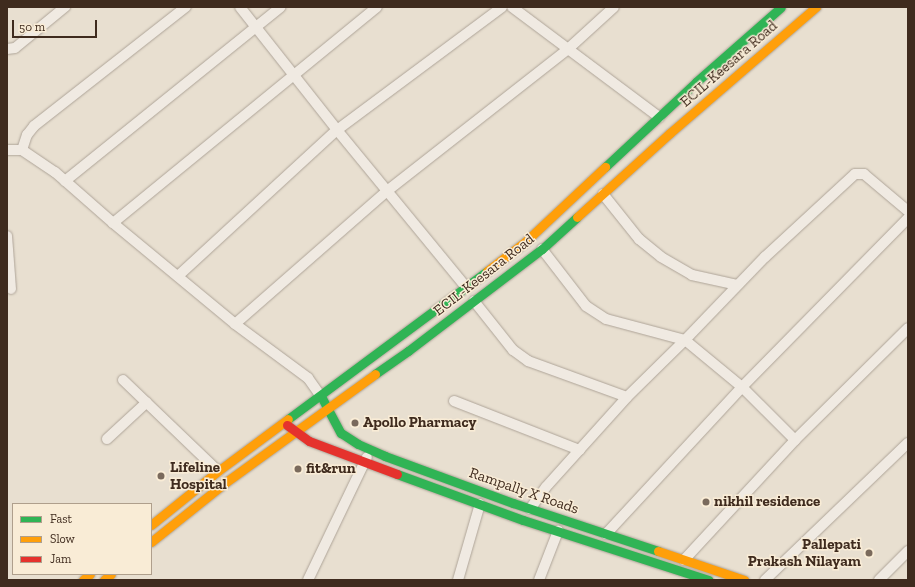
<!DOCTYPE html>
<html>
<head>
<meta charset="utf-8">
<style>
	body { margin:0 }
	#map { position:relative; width:915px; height:587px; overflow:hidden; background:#e8dfd0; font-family:"Zilla Slab",serif }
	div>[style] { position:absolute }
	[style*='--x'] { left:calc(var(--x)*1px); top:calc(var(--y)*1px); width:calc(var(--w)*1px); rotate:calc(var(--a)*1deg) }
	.roads { filter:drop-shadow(0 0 1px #aea498) drop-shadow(0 0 1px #aea498) }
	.street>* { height:10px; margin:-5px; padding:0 5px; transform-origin:5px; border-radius:5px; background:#f0eae2 }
	.fast>* { height:9px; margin:-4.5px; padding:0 4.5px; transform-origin:4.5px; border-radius:4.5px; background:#30b455 }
	.slow>* { height:9px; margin:-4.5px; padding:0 4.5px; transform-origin:4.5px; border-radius:4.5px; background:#ff9f0a }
	.jam>* { height:9px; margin:-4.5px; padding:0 4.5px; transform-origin:4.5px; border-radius:4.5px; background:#e5322d }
	.dots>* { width:11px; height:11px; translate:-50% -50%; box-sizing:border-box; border:2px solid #f9ecd6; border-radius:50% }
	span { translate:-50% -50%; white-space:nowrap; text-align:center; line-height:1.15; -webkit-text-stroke:3px #f9ecd6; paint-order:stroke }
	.street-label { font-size:15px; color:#3f2b1e }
	.poi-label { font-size:15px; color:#3f2b1e; font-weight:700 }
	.left { translate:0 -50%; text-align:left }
	.right { translate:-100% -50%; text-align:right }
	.frame { position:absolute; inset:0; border:8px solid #3f2b1e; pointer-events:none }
	.legend { position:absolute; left:12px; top:503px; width:140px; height:72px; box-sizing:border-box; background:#f9ecd6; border:1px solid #af9f8c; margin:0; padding:5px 7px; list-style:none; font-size:12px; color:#3f2b1e }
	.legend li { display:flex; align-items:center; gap:8px; height:20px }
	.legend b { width:20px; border:1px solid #af9f8c }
	.scale { position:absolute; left:12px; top:20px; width:85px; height:18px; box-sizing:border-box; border:2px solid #3f2b1e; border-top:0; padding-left:5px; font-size:12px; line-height:14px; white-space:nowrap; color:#3f2b1e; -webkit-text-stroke:3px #f9ecd6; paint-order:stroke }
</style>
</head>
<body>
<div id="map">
	<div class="roads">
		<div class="street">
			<i style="--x:240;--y:7;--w:157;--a:51.7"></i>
			<i style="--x:337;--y:130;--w:203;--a:50.6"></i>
			<i style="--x:512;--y:7;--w:184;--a:36.8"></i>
			<i style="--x:7;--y:49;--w:8;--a:-7"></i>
			<i style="--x:15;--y:48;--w:65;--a:-39.4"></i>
			<i style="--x:7;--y:150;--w:15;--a:0"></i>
			<i style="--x:22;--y:150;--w:40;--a:34"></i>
			<i style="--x:55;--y:172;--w:77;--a:41.3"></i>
			<i style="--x:113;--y:223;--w:158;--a:39.6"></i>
			<i style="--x:235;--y:324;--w:91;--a:36.5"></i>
			<i style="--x:308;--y:378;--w:21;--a:55"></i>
			<i style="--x:22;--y:150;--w:16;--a:-72"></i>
			<i style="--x:27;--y:135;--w:11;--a:-52"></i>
			<i style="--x:34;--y:126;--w:193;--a:-38.1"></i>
			<i style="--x:65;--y:181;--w:277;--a:-38.9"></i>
			<i style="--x:603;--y:194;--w:58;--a:51.3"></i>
			<i style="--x:639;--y:239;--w:28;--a:39"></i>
			<i style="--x:661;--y:257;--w:36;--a:30"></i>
			<i style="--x:692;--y:275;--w:46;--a:12.5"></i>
			<i style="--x:113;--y:223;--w:341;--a:-39.3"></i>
			<i style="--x:7;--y:236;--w:53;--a:85.7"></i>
			<i style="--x:542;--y:249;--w:72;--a:52.3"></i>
			<i style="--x:586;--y:306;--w:24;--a:33"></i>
			<i style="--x:606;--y:319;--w:82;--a:14.9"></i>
			<i style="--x:685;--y:340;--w:74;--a:39.5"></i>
			<i style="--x:742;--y:387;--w:75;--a:45"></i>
			<i style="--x:178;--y:276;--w:216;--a:-42.6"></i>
			<i style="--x:337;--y:130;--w:206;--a:-36.7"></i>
			<i style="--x:474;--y:301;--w:63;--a:51.5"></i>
			<i style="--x:513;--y:350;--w:19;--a:36"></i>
			<i style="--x:528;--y:361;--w:105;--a:20"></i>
			<i style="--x:235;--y:324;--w:202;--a:-41.2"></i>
			<i style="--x:387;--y:191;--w:230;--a:-38.1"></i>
			<i style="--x:568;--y:49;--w:62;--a:-42.4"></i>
			<i style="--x:123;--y:380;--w:132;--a:43.8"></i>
			<i style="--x:454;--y:401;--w:135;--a:21.3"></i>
			<i style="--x:107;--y:439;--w:54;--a:-42.8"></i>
			<i style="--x:530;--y:509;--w:27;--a:-54"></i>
			<i style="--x:546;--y:487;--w:121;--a:-48"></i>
			<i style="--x:627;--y:397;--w:81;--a:-44.5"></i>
			<i style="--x:685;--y:340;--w:115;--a:-46.1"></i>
			<i style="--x:765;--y:257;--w:122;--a:-42.7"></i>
			<i style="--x:855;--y:174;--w:9;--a:0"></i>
			<i style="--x:864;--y:174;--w:57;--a:40.1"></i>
			<i style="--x:606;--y:534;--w:200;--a:-47.2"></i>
			<i style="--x:742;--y:387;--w:237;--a:-45.5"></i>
			<i style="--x:684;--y:560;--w:163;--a:-47.2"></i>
			<i style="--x:795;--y:440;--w:159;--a:-44.7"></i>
			<i style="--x:308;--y:580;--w:136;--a:-64.4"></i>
			<i style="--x:458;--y:580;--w:79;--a:-73.9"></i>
			<i style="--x:539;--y:580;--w:53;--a:-68.8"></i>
			<i style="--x:765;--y:580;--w:198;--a:-43.8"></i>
			<i style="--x:879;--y:580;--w:41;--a:-45"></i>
		</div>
		<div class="fast">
			<i style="--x:605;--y:167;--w:125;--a:-43"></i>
			<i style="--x:696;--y:82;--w:113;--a:-41.4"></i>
			<i style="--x:375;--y:374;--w:40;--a:-34.9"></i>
			<i style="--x:408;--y:351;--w:168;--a:-37.3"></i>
			<i style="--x:542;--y:249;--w:47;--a:-42.4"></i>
			<i style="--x:322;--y:398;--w:40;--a:62"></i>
			<i style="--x:341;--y:433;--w:20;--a:33"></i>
			<i style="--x:358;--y:444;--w:30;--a:24"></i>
			<i style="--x:385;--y:456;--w:136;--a:20.2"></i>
			<i style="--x:513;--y:503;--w:153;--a:18.3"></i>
			<i style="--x:288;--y:419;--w:248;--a:-36.6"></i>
			<i style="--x:397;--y:474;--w:134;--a:20.1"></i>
			<i style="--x:523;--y:520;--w:195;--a:17.9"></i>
		</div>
		<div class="slow">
			<i style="--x:577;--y:217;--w:125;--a:-42.1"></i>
			<i style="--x:670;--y:133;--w:193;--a:-40.8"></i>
			<i style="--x:487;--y:271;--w:48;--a:-37.3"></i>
			<i style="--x:525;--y:242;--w:110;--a:-43.2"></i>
			<i style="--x:151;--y:525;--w:86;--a:-38.9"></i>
			<i style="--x:218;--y:471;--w:87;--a:-36.6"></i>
			<i style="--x:151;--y:542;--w:96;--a:-38.7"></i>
			<i style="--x:226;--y:482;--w:184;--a:-35.9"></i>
			<i style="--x:658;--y:551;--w:91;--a:18.6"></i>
			<i style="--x:83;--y:580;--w:9;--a:-41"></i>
			<i style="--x:104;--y:580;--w:9;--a:-41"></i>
		</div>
		<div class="jam">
			<i style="--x:287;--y:425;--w:27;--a:36"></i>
			<i style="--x:309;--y:441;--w:94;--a:20.6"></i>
		</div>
	</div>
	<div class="dots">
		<i style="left:355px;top:423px;background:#7a6a5c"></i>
		<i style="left:298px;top:469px;background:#7a6a5c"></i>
		<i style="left:161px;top:476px;background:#7a6a5c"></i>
		<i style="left:706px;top:502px;background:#7a6a5c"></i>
		<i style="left:869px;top:553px;background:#7a6a5c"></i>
	</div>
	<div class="street-label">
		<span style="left:729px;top:64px;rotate:-41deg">ECIL-Keesara Road</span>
		<span style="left:484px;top:275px;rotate:-38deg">ECIL-Keesara Road</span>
		<span style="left:524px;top:491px;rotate:19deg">Rampally X Roads</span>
	</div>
	<div class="poi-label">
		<span class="left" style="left:363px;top:423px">Apollo Pharmacy</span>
		<span class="left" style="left:170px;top:476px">Lifeline<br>Hospital</span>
		<span class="left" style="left:306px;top:469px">fit&amp;run</span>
		<span class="left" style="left:714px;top:502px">nikhil residence</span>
		<span class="right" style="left:861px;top:553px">Pallepati<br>Prakash Nilayam</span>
	</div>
	<div class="frame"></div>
	<ul class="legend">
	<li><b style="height:5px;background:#30b455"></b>Fast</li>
	<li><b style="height:5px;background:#ff9f0a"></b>Slow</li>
	<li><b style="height:5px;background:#e5322d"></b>Jam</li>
	</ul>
	<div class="scale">50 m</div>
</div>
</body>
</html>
